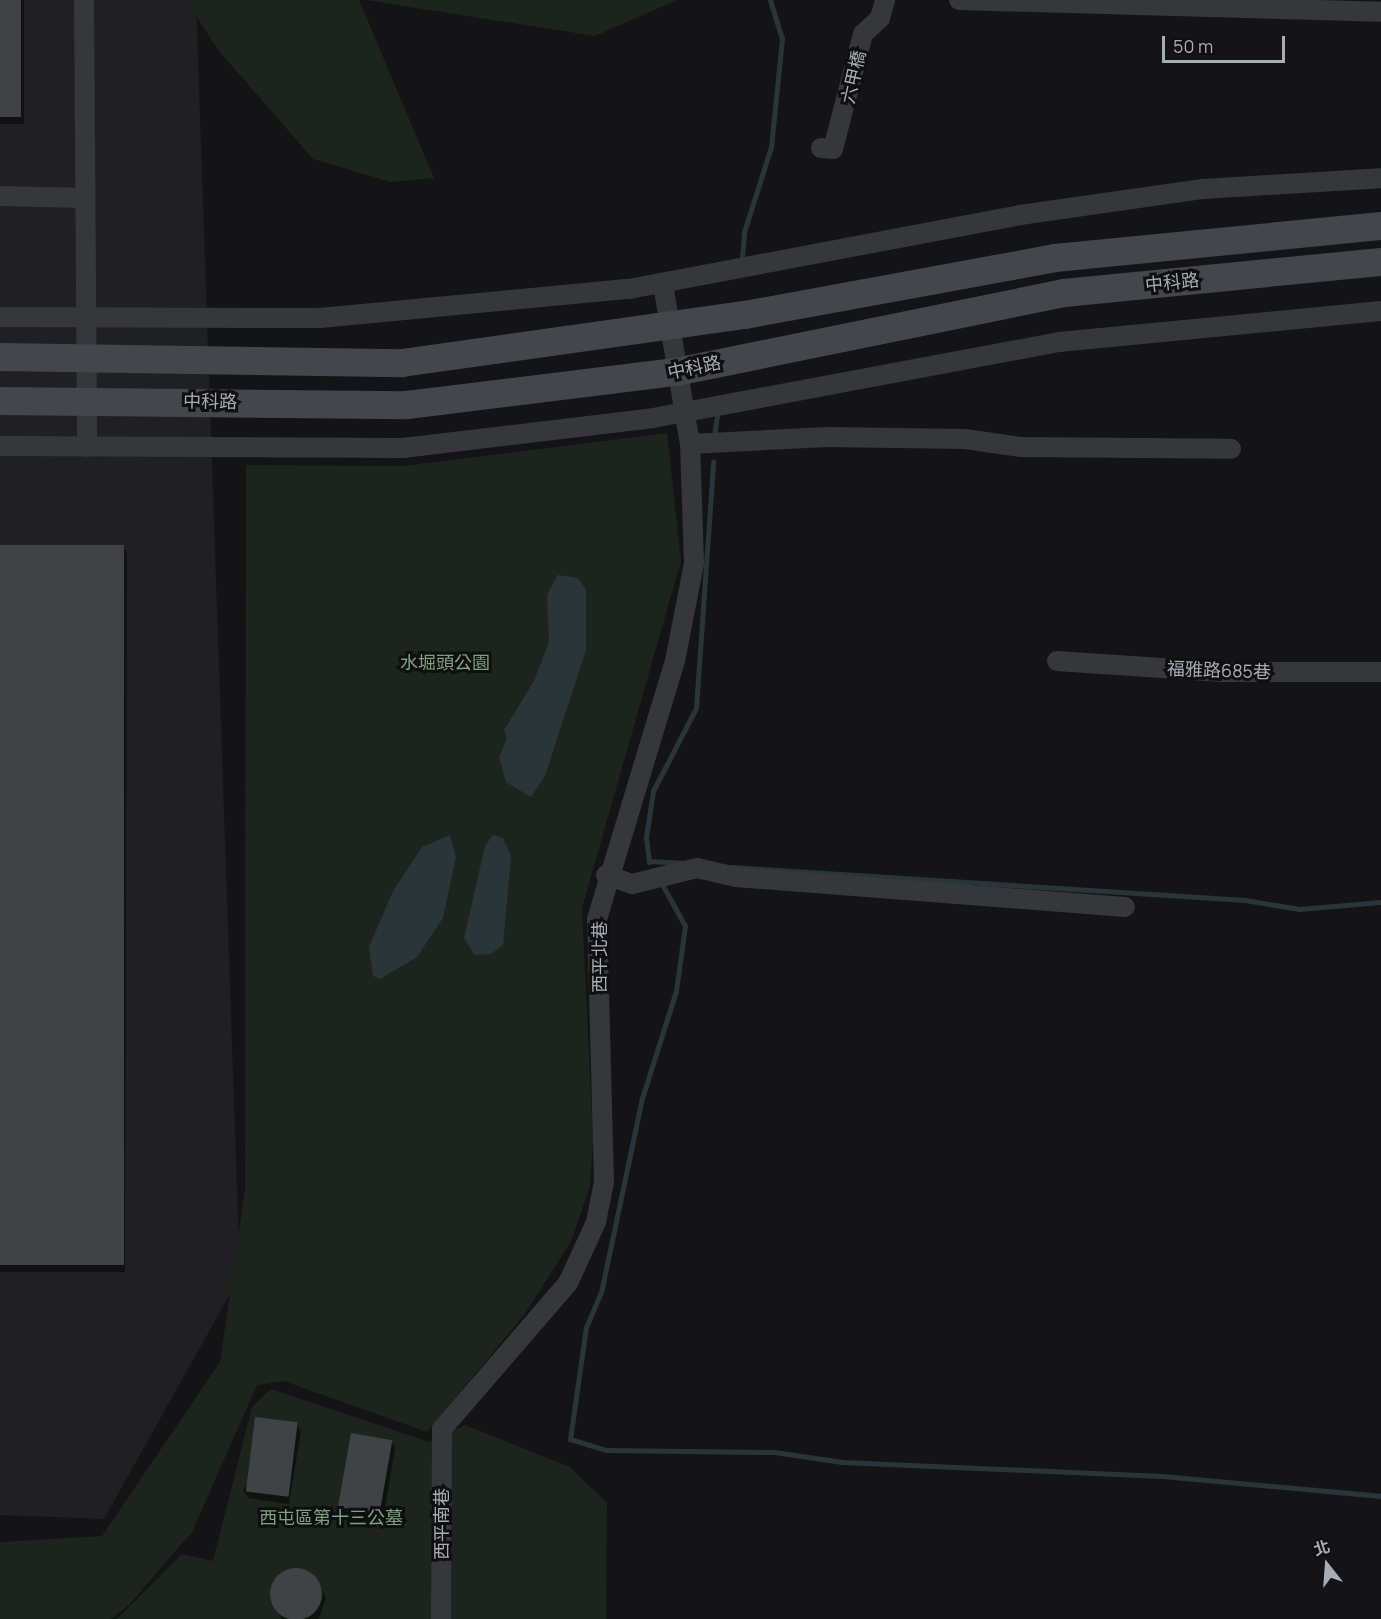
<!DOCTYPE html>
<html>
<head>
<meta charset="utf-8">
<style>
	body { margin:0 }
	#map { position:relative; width:1381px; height:1619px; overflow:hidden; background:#141416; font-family:Manrope,"Noto Sans TC",sans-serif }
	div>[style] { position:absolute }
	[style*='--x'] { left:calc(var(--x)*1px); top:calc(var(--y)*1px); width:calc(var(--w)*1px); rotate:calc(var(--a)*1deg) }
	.built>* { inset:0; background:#202023 }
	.green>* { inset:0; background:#1c241d }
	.water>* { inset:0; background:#2a353a }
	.shadow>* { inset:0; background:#0007; transform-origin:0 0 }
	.stream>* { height:5px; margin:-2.5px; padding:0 2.5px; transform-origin:2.5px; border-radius:2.5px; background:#2a353a }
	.building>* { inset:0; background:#404246; transform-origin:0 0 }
	.round { border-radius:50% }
	.street>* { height:20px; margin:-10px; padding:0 10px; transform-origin:10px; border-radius:10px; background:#35373b }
	.secondary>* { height:28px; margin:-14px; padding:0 14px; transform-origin:14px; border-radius:14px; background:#43464b }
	span { translate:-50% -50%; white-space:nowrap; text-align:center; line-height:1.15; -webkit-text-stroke:6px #0f0f11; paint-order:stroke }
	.street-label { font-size:18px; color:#a6adb6 }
	.park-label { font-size:18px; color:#7ea27d }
	.north { position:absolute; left:1297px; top:1535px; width:60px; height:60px; -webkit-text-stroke:4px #0f0f11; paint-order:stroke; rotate:343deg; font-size:16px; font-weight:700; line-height:24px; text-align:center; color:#a6adb6 }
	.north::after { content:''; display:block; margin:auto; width:21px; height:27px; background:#a6adb6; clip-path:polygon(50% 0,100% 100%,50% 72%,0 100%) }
	.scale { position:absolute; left:1162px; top:36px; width:123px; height:27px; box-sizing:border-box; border:3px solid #a6adb6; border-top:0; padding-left:8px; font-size:18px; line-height:21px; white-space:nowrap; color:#a6adb6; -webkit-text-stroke:4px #0f0f11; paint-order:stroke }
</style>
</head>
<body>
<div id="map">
	<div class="built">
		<i style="clip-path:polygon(0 0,196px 0,240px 1276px,104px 1519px,0 1515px)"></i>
	</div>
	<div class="green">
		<i style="clip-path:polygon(185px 0,359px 0,434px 178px,391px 182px,313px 159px,219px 51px)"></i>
		<i style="clip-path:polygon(366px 0,677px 0,595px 36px)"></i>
		<i style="clip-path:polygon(667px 433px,681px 561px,582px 908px,593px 1138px,590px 1186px,571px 1242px,524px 1315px,427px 1432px,284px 1381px,257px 1385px,192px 1532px,130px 1604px,111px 1619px,0 1619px,0 1542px,102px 1536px,220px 1362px,245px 1189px,246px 465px,403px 466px)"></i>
		<i style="clip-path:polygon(271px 1389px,429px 1442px,465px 1425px,570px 1467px,607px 1503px,606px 1619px,117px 1619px,182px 1554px,213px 1561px,252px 1407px)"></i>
	</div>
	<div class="water">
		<i style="clip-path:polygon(558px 575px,578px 578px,586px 590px,586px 650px,545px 776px,531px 797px,506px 782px,499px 757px,507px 739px,504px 730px,534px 681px,549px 642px,547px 595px)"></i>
		<i style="clip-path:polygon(450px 835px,456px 857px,443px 918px,417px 957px,380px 979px,373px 976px,369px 947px,393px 891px,422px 847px)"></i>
		<i style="clip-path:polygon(493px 835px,503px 838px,511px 856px,503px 945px,491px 954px,475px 955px,464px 938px,485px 846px)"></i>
	</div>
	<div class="shadow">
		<i style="left:0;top:0;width:24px;height:124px"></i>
		<i style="clip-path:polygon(0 546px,123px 546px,127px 554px,125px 1272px,0 1272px)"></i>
		<i style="clip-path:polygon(297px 1424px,301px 1431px,289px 1504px,248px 1498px,243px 1490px)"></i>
		<i style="clip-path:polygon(391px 1441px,395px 1448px,383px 1520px,344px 1515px,340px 1507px)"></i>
		<i style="clip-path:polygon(289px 1569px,310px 1572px,322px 1590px,326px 1598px,319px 1619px,282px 1619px,275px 1609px,273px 1581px)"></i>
	</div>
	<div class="stream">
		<i style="--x:742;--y:257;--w:25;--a:-85"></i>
		<i style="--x:744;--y:232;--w:89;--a:-72.4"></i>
		<i style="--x:771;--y:147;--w:109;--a:-84.2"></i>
		<i style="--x:782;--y:39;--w:41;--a:-107.1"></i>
		<i style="--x:714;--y:435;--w:20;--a:-81"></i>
		<i style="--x:649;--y:861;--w:34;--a:3"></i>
		<i style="--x:649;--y:862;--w:25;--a:-97"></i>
		<i style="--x:646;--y:837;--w:47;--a:-81.3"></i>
		<i style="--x:653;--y:791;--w:93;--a:-62.6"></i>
		<i style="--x:696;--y:708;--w:247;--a:-86"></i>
		<i style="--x:731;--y:867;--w:515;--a:3.67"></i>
		<i style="--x:1245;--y:900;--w:55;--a:9.5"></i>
		<i style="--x:1299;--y:909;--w:82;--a:-4.9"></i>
		<i style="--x:663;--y:886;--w:46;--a:61.2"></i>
		<i style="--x:685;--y:926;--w:66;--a:97.9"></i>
		<i style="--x:676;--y:991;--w:112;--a:107.6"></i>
		<i style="--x:642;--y:1098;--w:198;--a:101.9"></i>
		<i style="--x:601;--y:1292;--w:38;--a:113"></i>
		<i style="--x:586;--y:1327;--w:113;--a:98.1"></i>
		<i style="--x:570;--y:1439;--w:38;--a:17"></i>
		<i style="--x:606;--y:1450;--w:168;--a:0.7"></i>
		<i style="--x:774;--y:1452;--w:69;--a:8.4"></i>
		<i style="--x:842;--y:1462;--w:320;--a:2.5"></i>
		<i style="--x:1162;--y:1476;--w:220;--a:5.2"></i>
	</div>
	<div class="building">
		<i style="left:0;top:0;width:21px;height:117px"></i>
		<i style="left:0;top:545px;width:124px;height:720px"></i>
		<i style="left:255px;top:1417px;width:43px;height:75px;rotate:7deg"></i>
		<i style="left:351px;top:1433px;width:42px;height:75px;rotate:10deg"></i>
		<i class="round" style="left:270px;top:1568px;width:52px;height:52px"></i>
	</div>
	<div class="street">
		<i style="--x:84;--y:0;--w:447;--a:89.6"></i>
		<i style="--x:959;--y:0;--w:422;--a:1.6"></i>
		<i style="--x:821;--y:148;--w:12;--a:5"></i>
		<i style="--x:833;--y:149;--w:119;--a:-75.4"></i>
		<i style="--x:863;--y:34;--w:23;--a:-43"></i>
		<i style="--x:880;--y:18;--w:19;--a:-74"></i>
		<i style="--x:0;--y:196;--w:85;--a:1.3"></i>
		<i style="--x:0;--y:317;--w:320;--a:0.2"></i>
		<i style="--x:320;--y:318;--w:310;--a:-5.4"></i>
		<i style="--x:629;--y:289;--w:398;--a:-10.7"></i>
		<i style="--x:1020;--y:215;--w:185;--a:-8.1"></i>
		<i style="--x:1203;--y:189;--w:178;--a:-3.5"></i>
		<i style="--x:690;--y:444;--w:137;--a:-2.9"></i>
		<i style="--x:827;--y:437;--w:138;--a:0.8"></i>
		<i style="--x:965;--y:439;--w:57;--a:8.1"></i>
		<i style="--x:1021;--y:447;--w:210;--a:0.5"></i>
		<i style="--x:0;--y:446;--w:403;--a:0.3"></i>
		<i style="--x:403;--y:448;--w:252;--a:-6.8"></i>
		<i style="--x:653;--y:418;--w:413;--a:-10.6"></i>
		<i style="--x:1059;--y:342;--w:323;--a:-5.5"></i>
		<i style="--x:1057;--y:661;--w:165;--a:3.8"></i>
		<i style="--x:1222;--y:672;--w:159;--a:0"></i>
		<i style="--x:606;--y:875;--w:28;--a:19"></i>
		<i style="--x:632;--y:884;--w:67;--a:-13.8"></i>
		<i style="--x:697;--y:868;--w:40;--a:13"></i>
		<i style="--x:736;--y:877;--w:390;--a:4.4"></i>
		<i style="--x:441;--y:1619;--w:190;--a:-89.7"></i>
		<i style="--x:442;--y:1429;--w:193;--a:-49.2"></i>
		<i style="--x:568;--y:1283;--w:67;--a:-65.3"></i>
		<i style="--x:596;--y:1222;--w:41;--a:-78.7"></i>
		<i style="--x:604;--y:1182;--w:263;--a:-91.5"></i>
		<i style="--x:597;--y:919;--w:270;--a:-73.2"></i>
		<i style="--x:675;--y:661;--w:100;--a:-79"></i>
		<i style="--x:694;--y:563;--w:119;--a:-91.9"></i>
		<i style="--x:690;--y:444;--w:161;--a:-99.6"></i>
	</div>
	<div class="secondary">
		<i style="--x:0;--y:357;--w:402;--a:0.9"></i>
		<i style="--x:402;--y:363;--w:346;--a:-8"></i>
		<i style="--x:745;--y:315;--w:315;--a:-10.4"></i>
		<i style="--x:1055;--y:258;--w:328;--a:-5.6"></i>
		<i style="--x:0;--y:401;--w:407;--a:0.6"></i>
		<i style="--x:407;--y:405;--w:271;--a:-7"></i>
		<i style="--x:676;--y:372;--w:396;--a:-11.5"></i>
		<i style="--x:1064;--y:293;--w:319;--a:-5.6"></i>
	</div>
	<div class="street-label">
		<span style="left:853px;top:77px;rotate:-77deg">六甲橋</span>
		<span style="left:1172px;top:282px;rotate:-6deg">中科路</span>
		<span style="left:694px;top:367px;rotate:-12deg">中科路</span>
		<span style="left:210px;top:401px;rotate:1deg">中科路</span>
		<span style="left:1219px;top:670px;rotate:2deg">福雅路685巷</span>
		<span style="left:599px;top:957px;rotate:-90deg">西平北巷</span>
		<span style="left:441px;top:1524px;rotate:-90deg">西平南巷</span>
	</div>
	<div class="park-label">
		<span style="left:445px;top:662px">水堀頭公園</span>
		<span style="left:331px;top:1517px">西屯區第十三公墓</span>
	</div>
	<div class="north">北</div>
	<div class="scale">50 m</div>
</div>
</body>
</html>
